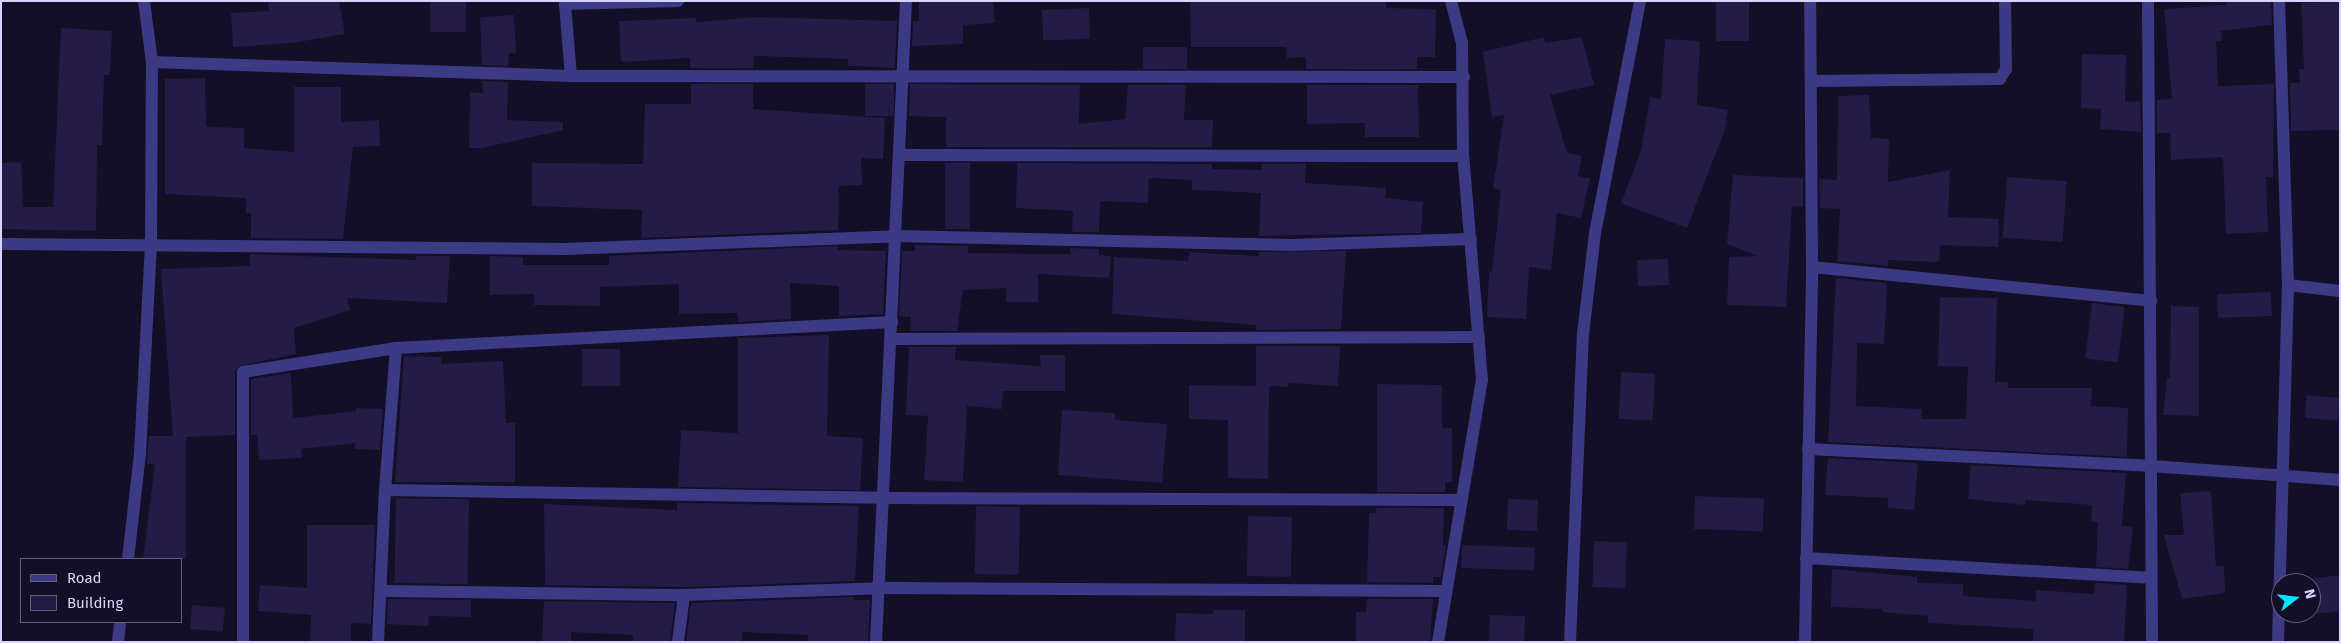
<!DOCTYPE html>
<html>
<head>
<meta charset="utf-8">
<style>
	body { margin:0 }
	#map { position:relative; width:2341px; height:643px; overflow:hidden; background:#130f26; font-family:"Fira Sans",sans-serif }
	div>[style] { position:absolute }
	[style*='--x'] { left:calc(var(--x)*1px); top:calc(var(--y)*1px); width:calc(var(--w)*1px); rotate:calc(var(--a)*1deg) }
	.building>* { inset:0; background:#241b47; transform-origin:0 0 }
	.minor>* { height:12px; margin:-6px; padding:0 6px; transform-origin:6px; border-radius:6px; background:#3d3a85 }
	span { translate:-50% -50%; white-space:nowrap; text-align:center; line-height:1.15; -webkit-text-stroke:4px #130f26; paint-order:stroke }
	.frame { position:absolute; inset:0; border:2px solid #d9d4ff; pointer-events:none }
	.legend { position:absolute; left:20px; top:558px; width:162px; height:65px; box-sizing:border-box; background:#130f26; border:1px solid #625e7d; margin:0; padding:6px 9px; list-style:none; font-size:15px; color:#d9d4ff }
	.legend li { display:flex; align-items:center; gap:10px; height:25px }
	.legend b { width:25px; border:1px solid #625e7d }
	.north { position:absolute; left:2271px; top:573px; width:50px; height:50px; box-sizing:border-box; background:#130f26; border:1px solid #625e7d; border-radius:50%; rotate:74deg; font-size:14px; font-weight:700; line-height:20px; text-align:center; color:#d9d4ff }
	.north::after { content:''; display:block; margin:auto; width:18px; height:22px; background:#00e5ff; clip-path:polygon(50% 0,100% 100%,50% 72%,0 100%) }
</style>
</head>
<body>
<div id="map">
	<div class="building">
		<i style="clip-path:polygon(268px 1px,339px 1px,345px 34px,292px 43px,233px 47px,231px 13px,269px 11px)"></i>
		<i style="left:430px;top:1px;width:36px;height:31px"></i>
		<i style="clip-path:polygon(919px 1px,993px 1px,995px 23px,963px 25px,963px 44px,912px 46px,913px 21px,919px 21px)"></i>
		<i style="clip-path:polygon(1190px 1px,1386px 2px,1386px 8px,1436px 9px,1435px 57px,1417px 57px,1417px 69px,1306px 69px,1306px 57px,1287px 58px,1286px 47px,1191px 47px)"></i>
		<i style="left:1716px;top:1px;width:33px;height:40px"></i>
		<i style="clip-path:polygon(2226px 1px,2271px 1px,2272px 25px,2221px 31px,2222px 41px,2216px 41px,2218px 86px,2274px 84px,2273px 177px,2266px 177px,2268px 232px,2226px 234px,2223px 157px,2171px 160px,2170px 133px,2157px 133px,2157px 100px,2172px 99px,2164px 9px,2226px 5px)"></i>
		<i style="clip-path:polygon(2340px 2px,2340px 130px,2291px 131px,2290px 83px,2300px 83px,2299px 69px,2304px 69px,2301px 3px)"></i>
		<i style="left:1089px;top:8px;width:31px;height:47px;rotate:88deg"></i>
		<i style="clip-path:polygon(514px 15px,516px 53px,509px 53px,508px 66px,482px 65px,480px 17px)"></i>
		<i style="clip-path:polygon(757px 17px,897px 21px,895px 68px,848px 66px,848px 59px,754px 56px,753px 68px,690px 68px,690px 58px,621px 62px,619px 21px,696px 18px,696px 22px)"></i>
		<i style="clip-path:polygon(61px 28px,112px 31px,110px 75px,104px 75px,102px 145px,97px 145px,96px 231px,1px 229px,1px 163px,21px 162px,23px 207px,53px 207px)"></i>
		<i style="clip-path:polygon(1544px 37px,1545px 43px,1582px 37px,1594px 85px,1550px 95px,1567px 153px,1582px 156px,1578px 176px,1590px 178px,1581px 218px,1557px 213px,1551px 270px,1529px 267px,1526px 319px,1487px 317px,1489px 271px,1492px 272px,1501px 190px,1493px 188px,1504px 115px,1492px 117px,1483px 52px)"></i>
		<i style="clip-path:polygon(1665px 39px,1700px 41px,1697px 105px,1728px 110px,1725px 129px,1687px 228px,1621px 203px,1641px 151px,1650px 97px,1661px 99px)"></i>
		<i style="left:1143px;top:47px;width:44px;height:22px"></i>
		<i style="clip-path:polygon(2082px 54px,2126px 55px,2125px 102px,2140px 101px,2141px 132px,2100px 129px,2101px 109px,2081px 108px)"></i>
		<i style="clip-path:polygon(205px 78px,206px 127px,244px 128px,244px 148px,294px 152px,294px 87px,341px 87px,341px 122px,379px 120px,380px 146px,353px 147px,343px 239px,251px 238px,251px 213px,246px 213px,246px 198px,165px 194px,165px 79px)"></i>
		<i style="clip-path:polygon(482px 81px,508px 82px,507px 120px,563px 122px,563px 130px,482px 148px,469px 148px,470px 92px,483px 93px)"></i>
		<i style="clip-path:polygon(691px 84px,753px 84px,753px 109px,885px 118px,883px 159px,861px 158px,862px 185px,839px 186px,838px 230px,641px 238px,642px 210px,532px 206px,532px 163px,643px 164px,645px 104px,691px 104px)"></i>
		<i style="left:865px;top:84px;width:29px;height:32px"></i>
		<i style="clip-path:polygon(910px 84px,1080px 85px,1079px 124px,1125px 119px,1128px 85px,1186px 85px,1184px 120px,1213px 120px,1212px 147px,946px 147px,946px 117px,909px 116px)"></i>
		<i style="clip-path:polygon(1307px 85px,1418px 85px,1419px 137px,1365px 137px,1365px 123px,1307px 124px)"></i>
		<i style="clip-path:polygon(1869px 95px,1871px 138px,1889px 139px,1888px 182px,1950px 170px,1948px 217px,1999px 219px,1998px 247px,1940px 245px,1939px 262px,1888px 260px,1888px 266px,1837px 261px,1840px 209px,1820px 208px,1819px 179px,1837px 180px,1838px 96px)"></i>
		<i style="left:945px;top:163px;width:25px;height:66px"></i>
		<i style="clip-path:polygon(1017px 163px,1212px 164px,1212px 169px,1261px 170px,1262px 164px,1306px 164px,1305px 183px,1386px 188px,1385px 198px,1423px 202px,1421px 233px,1259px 236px,1261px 193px,1192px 190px,1192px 180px,1149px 178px,1148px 203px,1100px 201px,1099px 232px,1072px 232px,1073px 211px,1016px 208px)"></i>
		<i style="clip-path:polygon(1733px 175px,1803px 178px,1803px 207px,1792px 206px,1786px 307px,1727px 305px,1729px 257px,1757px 256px,1727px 244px)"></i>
		<i style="left:2007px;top:177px;width:60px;height:61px;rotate:4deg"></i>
		<i style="clip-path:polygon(915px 245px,968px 246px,968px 253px,1070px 254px,1071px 248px,1099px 249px,1099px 255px,1111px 256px,1109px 278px,1038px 274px,1038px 302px,1006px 302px,1006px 288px,963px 290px,957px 331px,910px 331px,911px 317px,899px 316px,902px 251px,915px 251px)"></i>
		<i style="clip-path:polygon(838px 246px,837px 250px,886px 251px,883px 314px,839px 316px,839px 286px,790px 283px,791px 319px,738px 322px,737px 313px,679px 314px,679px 284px,600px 287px,600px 306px,534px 305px,534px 294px,490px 295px,490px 256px,523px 257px,523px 265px,609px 265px,609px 256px)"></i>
		<i style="clip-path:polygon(1346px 251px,1341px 329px,1256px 330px,1256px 325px,1112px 314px,1114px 257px,1188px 261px,1189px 252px,1259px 256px,1259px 252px)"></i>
		<i style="clip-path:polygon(250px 254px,416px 260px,416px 256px,450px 256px,447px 303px,347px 298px,350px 310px,294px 328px,296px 354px,238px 366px,235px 372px,235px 435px,186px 437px,186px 559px,143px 559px,155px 464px,147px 464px,149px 436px,173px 436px,161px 269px,250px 266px)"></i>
		<i style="left:1668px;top:259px;width:26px;height:31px;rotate:88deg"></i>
		<i style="clip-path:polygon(1836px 278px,1887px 283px,1884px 344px,1857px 343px,1856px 406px,1922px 409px,1921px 419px,1966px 419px,1968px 367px,1938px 366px,1940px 297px,1997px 298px,1995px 382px,2008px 382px,2008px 388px,2092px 388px,2091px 406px,2128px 408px,2127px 457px,1828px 442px)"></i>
		<i style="left:2271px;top:292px;width:24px;height:54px;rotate:88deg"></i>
		<i style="left:2092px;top:303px;width:33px;height:56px;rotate:7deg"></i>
		<i style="clip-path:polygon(2171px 306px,2199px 307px,2199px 416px,2163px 415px,2167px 377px,2170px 378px)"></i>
		<i style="clip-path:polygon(829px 335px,827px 436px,863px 438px,860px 490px,678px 487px,681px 430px,738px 433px,738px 338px)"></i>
		<i style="clip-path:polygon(1256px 346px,1340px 346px,1338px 386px,1288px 383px,1288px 387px,1269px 386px,1268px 479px,1228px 478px,1228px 420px,1189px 419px,1189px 385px,1256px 386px)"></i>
		<i style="clip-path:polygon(909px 347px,956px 347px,955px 360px,1041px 366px,1040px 355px,1065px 355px,1065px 391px,1003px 391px,1002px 409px,967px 406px,963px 482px,924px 480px,928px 416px,906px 415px)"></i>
		<i style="left:582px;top:349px;width:38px;height:37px"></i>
		<i style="clip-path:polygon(404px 356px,441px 357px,441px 364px,503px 361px,506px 423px,515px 423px,515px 482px,395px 482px)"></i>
		<i style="left:1621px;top:372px;width:34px;height:47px;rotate:3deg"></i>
		<i style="clip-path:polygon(291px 373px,293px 418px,356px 411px,356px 408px,383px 409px,380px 450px,355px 449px,355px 443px,301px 449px,302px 458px,259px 460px,257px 435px,251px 435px,251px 379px)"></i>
		<i style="clip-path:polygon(1377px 384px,1442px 385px,1442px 428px,1452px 428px,1452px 482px,1445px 482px,1445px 492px,1377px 492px)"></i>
		<i style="left:2307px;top:395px;width:33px;height:23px;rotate:5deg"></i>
		<i style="clip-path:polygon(1062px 410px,1115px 413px,1115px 420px,1167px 424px,1162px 483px,1058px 475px)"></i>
		<i style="clip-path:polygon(1828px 458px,1918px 463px,1914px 510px,1888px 508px,1888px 498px,1825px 495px)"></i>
		<i style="clip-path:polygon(1971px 465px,2126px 473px,2122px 526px,2133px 527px,2128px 569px,2096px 567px,2098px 522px,2091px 521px,2092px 505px,2025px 500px,2025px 505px,1968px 499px)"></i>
		<i style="clip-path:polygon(2211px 491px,2216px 566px,2224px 566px,2225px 593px,2182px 599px,2164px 535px,2184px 535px,2180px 493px)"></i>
		<i style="left:1695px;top:496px;width:69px;height:33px;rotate:2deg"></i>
		<i style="left:396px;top:498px;width:73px;height:85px;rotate:1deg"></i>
		<i style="left:1508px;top:499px;width:30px;height:31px;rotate:2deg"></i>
		<i style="clip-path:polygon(677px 503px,859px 506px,855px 581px,684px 587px,545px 585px,544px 504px,677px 510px)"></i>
		<i style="left:976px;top:506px;width:44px;height:68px;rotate:1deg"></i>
		<i style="clip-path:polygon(1376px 508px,1444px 508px,1443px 545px,1446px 545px,1441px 577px,1433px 577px,1433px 583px,1367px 582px,1369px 513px,1376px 513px)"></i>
		<i style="left:1248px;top:516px;width:44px;height:60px;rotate:1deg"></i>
		<i style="clip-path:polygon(307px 525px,375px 525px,371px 624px,351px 623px,351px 642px,310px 642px,311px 615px,258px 611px,260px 585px,307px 588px)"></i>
		<i style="left:1594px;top:541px;width:33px;height:46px;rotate:2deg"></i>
		<i style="left:1462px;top:545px;width:73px;height:23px;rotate:2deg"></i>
		<i style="clip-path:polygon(1832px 569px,1917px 577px,1917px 583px,1963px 584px,1963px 596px,2036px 601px,2036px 590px,2094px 594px,2095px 583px,2127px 585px,2124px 642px,2033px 642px,2033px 629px,1928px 623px,1928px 616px,1882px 612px,1882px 609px,1831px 607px)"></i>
		<i style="clip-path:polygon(2340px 575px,2340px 611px,2298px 616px,2297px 613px,2311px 613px,2311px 583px,2293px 581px)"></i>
		<i style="clip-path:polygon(854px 597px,854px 600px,870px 600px,868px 642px,808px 642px,808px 635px,742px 632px,742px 642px,686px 642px,691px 603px)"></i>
		<i style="clip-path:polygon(388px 599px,471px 600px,471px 617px,429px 616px,428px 626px,387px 624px)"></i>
		<i style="clip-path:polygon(1367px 599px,1433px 599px,1430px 642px,1356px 642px,1356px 612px,1366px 612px)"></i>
		<i style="clip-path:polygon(544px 601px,675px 603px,670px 642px,633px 642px,633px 635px,571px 632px,571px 642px,542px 642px)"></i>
		<i style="left:192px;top:605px;width:33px;height:24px;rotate:5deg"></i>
		<i style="clip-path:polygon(1213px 610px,1245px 610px,1245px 642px,1175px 642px,1176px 613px,1213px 614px)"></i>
		<i style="left:1490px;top:615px;width:35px;height:27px;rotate:2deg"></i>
	</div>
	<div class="minor">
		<i style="--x:565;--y:1;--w:3;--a:90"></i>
		<i style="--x:565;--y:4;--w:113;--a:-1.5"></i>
		<i style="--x:2148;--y:1;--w:641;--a:89.64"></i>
		<i style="--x:152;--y:62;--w:419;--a:1.9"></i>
		<i style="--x:571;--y:76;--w:72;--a:-94.8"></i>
		<i style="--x:571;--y:76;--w:893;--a:0.06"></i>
		<i style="--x:1811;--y:81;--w:189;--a:-0.6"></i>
		<i style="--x:2000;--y:79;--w:12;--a:-59"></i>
		<i style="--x:2006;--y:69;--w:68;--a:-90.8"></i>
		<i style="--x:899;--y:155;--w:564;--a:0.1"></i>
		<i style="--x:1;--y:244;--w:564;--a:0.51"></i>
		<i style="--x:565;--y:249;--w:332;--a:-2.2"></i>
		<i style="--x:897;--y:236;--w:395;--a:1.3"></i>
		<i style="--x:1292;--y:245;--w:179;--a:-1.9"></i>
		<i style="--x:1812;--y:267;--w:341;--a:5.7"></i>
		<i style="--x:2288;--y:285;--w:52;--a:6.6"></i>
		<i style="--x:891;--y:339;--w:588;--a:-0.19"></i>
		<i style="--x:1808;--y:449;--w:343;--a:2.8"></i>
		<i style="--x:2151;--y:466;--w:190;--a:4.2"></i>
		<i style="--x:385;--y:490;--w:498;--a:0.9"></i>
		<i style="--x:883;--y:498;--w:579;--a:0.2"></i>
		<i style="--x:1806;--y:558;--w:345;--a:3.3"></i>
		<i style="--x:128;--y:559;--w:106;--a:-83.5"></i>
		<i style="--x:140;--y:454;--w:210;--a:-87"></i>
		<i style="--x:151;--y:244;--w:182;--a:-89.7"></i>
		<i style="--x:152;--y:62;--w:62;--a:-97.5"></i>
		<i style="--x:382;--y:591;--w:302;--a:0.8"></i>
		<i style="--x:684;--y:595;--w:196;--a:-2"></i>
		<i style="--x:880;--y:588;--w:565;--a:0.3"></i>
		<i style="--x:118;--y:642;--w:20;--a:-84"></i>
		<i style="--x:243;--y:642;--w:270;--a:-90"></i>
		<i style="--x:243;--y:372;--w:155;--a:-8.9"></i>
		<i style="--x:396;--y:348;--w:497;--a:-3"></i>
		<i style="--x:378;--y:642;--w:152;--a:-87.4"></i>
		<i style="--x:385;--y:490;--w:142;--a:-85.6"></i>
		<i style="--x:678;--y:642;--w:47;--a:-82.7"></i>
		<i style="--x:876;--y:642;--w:642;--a:-87.32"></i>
		<i style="--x:1438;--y:642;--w:266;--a:-80.5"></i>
		<i style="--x:1482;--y:380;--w:225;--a:-94.8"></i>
		<i style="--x:1463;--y:156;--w:113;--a:-90.5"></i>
		<i style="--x:1462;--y:43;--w:43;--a:-104.7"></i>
		<i style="--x:1570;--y:642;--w:308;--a:-87.6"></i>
		<i style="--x:1583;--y:334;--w:102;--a:-83.2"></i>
		<i style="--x:1595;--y:233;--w:236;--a:-79"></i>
		<i style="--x:1805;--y:642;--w:375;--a:-88.9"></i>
		<i style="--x:1812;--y:267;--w:266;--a:-90.4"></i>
		<i style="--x:2278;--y:642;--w:357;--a:-88.4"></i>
		<i style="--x:2288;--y:285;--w:284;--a:-91.8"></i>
	</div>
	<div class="frame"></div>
	<ul class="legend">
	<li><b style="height:6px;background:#3d3a85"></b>Road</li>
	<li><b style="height:14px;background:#241b47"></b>Building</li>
	</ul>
	<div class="north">N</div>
</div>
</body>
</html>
